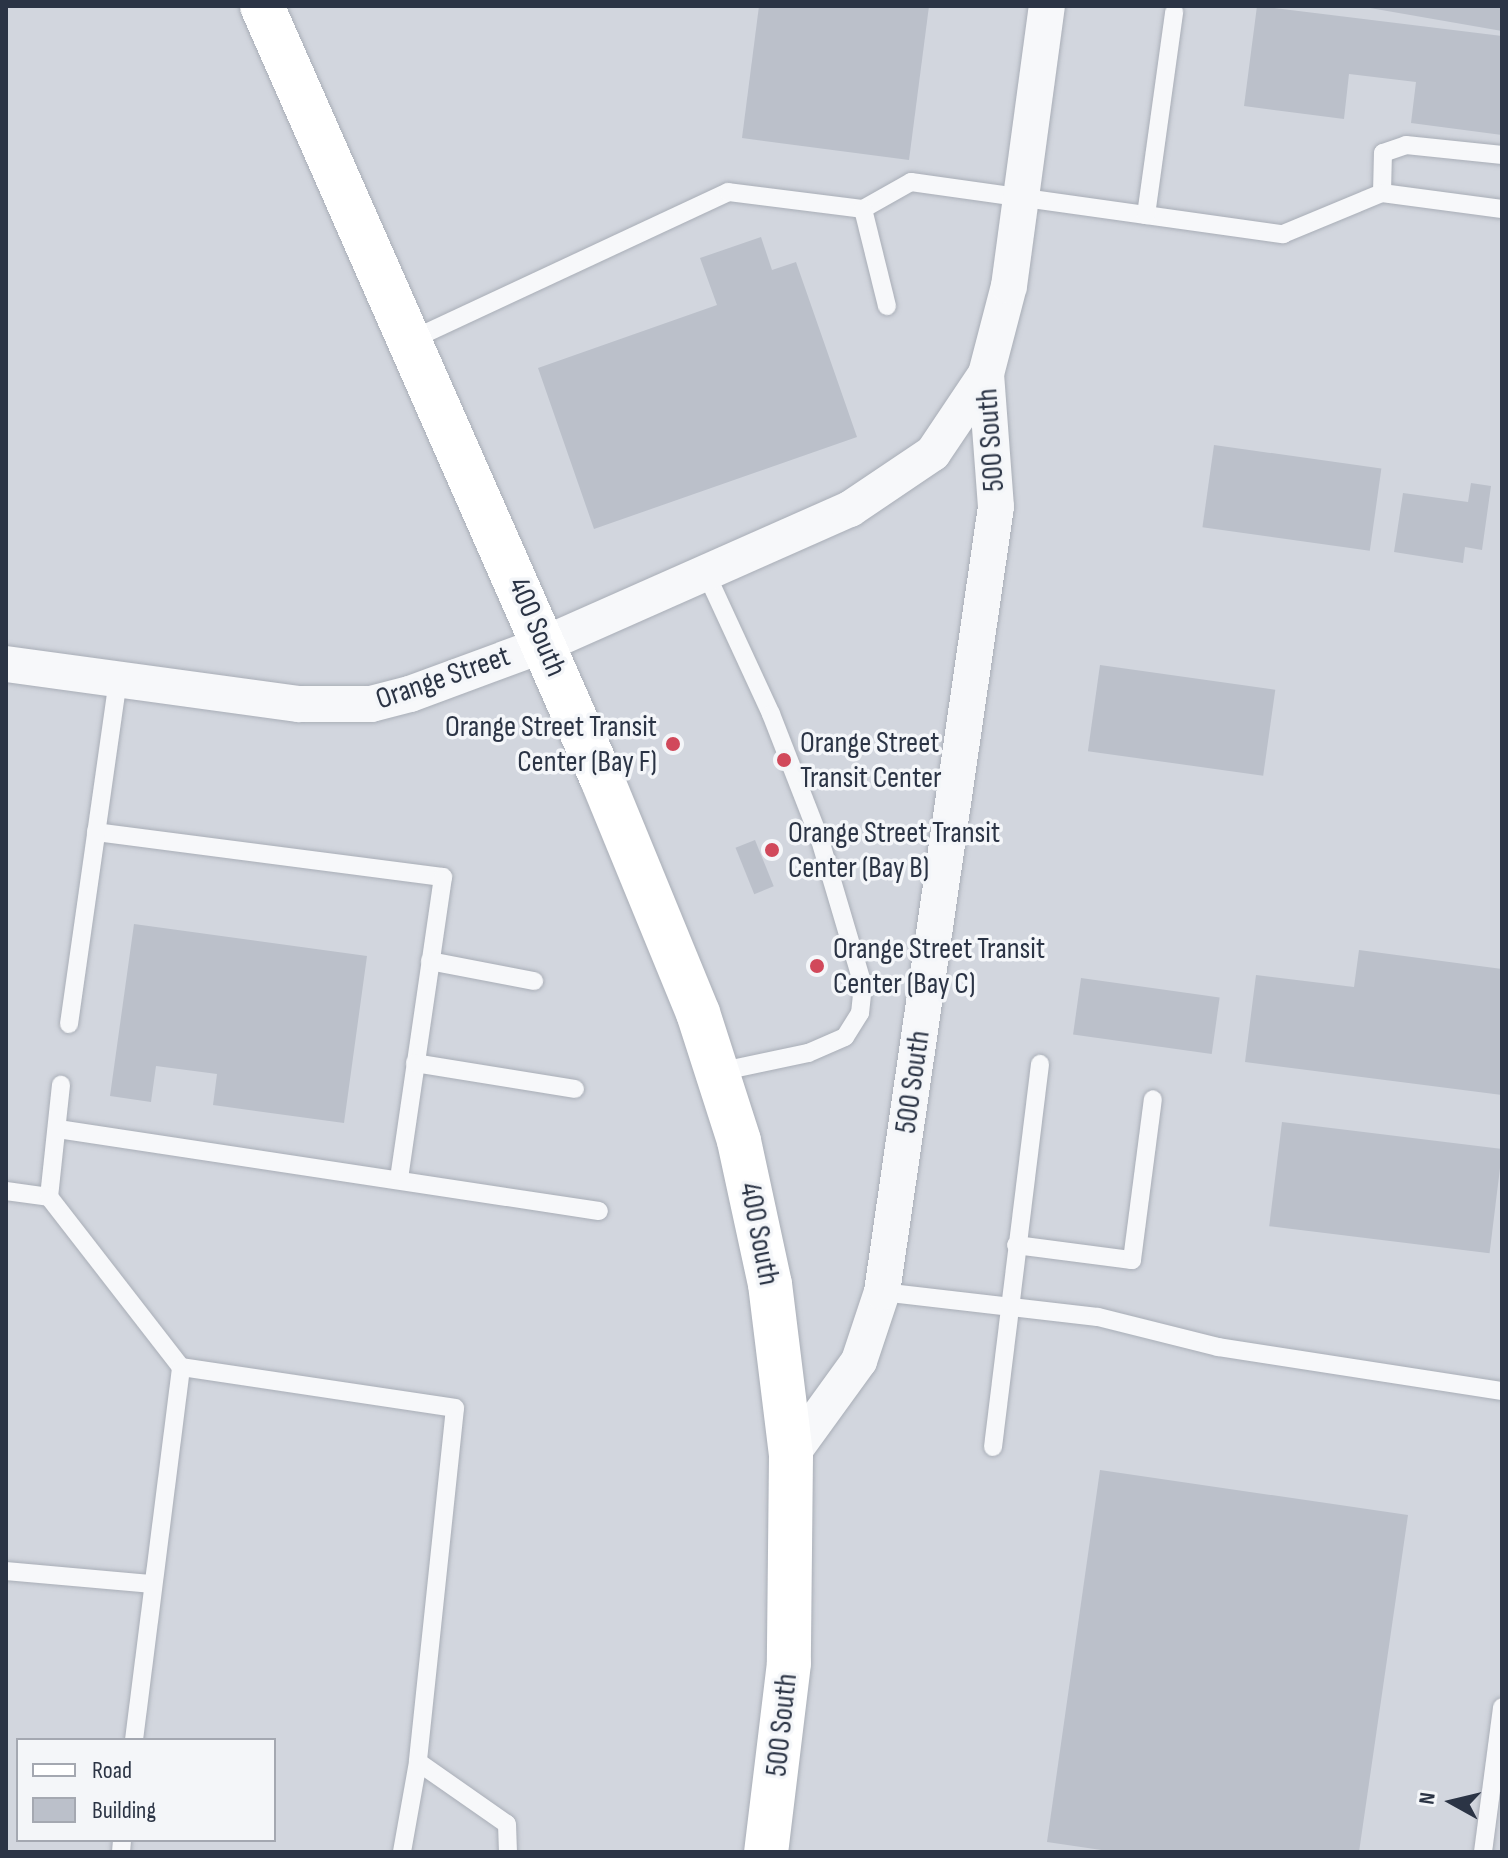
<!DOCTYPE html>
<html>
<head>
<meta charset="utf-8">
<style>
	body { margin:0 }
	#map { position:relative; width:1508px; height:1858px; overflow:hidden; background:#e4e7ec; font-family:"Sofia Sans Condensed",sans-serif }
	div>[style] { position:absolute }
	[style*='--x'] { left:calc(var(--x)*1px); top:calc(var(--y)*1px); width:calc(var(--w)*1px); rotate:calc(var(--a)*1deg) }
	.built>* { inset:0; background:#d2d6de }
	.building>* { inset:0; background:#bbc0ca; transform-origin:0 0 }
	.roads { filter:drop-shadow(0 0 2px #a9aeb7) drop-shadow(0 0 2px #a9aeb7) }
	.lane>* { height:18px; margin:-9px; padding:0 9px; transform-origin:9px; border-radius:9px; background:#f7f8fa }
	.street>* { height:36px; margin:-18px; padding:0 18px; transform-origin:18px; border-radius:18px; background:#f7f8fa }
	.secondary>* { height:44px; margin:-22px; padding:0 22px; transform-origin:22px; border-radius:22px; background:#fff }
	.dots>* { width:22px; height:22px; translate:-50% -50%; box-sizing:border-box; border:4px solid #f4f6f9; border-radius:50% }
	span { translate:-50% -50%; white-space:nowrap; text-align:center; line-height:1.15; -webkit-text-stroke:7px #f4f6f9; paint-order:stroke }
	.street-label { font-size:30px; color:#2b3445 }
	.poi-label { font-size:30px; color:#2b3445 }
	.right { translate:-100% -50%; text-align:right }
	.left { translate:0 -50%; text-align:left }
	.frame { position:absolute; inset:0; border:8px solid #2b3445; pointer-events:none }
	.legend { position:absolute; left:16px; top:1738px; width:260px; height:104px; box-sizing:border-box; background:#f4f6f9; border:2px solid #a4a8b1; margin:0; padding:10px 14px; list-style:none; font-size:24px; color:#2b3445 }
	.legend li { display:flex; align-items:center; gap:16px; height:40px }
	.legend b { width:40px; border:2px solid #a4a8b1 }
	.north { position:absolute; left:1412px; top:1762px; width:80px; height:80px; -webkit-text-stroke:6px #f4f6f9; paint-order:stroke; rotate:278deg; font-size:22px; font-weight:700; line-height:32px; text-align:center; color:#2b3445 }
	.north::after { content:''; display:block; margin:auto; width:28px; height:36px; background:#2b3445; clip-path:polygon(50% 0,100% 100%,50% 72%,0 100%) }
</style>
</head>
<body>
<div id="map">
	<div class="built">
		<i style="clip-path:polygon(evenodd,6px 6px,1502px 6px,1502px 1852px,6px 1852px,6px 6px,18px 1740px,274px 1740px,274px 1840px,18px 1840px,18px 1740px)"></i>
	</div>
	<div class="building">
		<i style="clip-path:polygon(759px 6px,929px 6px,909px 160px,742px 138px)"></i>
		<i style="clip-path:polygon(1257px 6px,1502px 36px,1502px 135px,1411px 123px,1416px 82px,1349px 74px,1344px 119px,1244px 106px)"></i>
		<i style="clip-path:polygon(1502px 6px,1502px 31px,1370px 8px,1370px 6px)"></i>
		<i style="clip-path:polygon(761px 237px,772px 270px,796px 262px,857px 437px,594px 529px,538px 368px,717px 305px,700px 258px)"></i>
		<i style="left:1214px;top:445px;width:169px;height:83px;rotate:8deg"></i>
		<i style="clip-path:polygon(1471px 483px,1491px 486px,1482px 550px,1465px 547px,1463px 563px,1394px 552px,1403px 493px,1468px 502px)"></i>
		<i style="left:1100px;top:665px;width:177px;height:87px;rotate:8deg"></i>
		<i style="left:755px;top:840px;width:50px;height:21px;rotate:68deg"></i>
		<i style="clip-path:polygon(134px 924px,367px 956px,344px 1123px,213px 1105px,217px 1074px,156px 1066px,151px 1102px,110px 1096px)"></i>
		<i style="clip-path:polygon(1359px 950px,1502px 969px,1502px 1095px,1245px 1062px,1256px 975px,1354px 987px)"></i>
		<i style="left:1081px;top:978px;width:140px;height:57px;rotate:8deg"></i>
		<i style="left:1282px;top:1122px;width:222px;height:105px;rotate:7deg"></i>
		<i style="clip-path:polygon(1100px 1470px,1408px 1515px,1359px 1852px,1115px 1852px,1047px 1842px)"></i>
	</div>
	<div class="roads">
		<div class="lane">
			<i style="--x:1382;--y:193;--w:40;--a:-88.6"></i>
			<i style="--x:1383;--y:153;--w:24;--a:-19"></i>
			<i style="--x:1406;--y:145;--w:97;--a:5.9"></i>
			<i style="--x:863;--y:209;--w:55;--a:-29.4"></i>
			<i style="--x:911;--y:182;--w:376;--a:8"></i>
			<i style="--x:1283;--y:234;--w:107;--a:-22.5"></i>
			<i style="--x:1382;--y:193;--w:121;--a:7.6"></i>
			<i style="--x:1146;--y:215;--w:205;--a:-82.1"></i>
			<i style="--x:411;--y:340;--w:350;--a:-25"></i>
			<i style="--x:728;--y:192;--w:136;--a:7.2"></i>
			<i style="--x:863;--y:209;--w:100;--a:76.1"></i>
			<i style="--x:705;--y:571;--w:157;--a:65.2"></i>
			<i style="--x:771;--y:714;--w:135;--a:68.7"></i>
			<i style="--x:820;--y:840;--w:151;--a:73.5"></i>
			<i style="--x:863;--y:985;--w:28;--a:96"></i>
			<i style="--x:860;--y:1013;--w:28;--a:122"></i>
			<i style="--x:845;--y:1037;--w:40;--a:156.6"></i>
			<i style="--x:808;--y:1053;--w:92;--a:168.1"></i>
			<i style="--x:96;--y:832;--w:350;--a:7.4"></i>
			<i style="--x:443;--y:877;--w:304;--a:98.3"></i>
			<i style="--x:430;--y:961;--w:106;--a:10.9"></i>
			<i style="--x:69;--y:1024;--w:347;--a:-81.9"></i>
			<i style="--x:415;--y:1063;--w:162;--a:9.2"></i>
			<i style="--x:58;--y:1129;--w:547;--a:8.62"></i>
			<i style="--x:6;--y:1191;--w:43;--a:7.9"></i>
			<i style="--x:49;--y:1197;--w:113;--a:-83.9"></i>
			<i style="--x:49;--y:1197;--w:215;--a:52.2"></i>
			<i style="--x:181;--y:1367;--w:277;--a:8.5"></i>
			<i style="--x:455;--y:1408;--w:356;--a:96"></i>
			<i style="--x:418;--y:1762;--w:91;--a:100.1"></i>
			<i style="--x:1016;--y:1245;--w:117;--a:7.4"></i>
			<i style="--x:1132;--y:1260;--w:162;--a:-82.6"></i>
			<i style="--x:882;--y:1292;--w:217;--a:6.6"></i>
			<i style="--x:1098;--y:1317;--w:124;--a:14"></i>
			<i style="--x:1218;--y:1347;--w:287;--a:8.8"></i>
			<i style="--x:993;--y:1447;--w:386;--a:-83"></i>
			<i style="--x:6;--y:1571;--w:147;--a:5.1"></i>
			<i style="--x:134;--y:1740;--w:376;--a:-82.8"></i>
			<i style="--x:418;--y:1762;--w:108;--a:34.9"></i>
			<i style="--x:507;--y:1824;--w:28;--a:88"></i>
			<i style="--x:121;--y:1852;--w:12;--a:-85"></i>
			<i style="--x:1483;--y:1852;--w:146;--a:-82.5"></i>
		</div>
		<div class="street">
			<i style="--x:6;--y:664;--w:296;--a:7.8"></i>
			<i style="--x:299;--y:704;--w:72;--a:0"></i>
			<i style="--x:371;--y:704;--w:40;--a:-14.4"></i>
			<i style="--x:410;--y:694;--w:144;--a:-20.3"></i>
			<i style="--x:545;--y:644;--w:334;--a:-23.9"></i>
			<i style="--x:850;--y:509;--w:100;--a:-34"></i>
			<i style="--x:933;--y:453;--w:95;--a:-56.1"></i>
			<i style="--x:791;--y:1455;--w:116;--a:-54.1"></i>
			<i style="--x:859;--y:1361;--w:73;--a:-71.6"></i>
			<i style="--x:882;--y:1292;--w:793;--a:-81.74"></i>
			<i style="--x:996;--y:507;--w:133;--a:-94.3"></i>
			<i style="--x:986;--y:374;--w:91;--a:-75.4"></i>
			<i style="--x:1009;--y:286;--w:283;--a:-82.3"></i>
		</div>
		<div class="secondary">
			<i style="--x:262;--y:6;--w:844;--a:66.26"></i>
			<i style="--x:602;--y:779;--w:253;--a:67.7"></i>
			<i style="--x:698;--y:1013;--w:134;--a:72.2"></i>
			<i style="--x:739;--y:1141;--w:146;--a:77.8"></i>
			<i style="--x:770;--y:1284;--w:172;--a:83"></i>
			<i style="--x:791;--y:1455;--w:208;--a:90.6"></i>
			<i style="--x:789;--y:1663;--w:190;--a:96.9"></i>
		</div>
	</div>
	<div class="dots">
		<i style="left:673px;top:744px;background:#d1495b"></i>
		<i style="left:784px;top:760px;background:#d1495b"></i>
		<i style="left:772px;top:850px;background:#d1495b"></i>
		<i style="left:817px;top:966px;background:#d1495b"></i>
	</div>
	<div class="street-label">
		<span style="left:991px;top:440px;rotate:-94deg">500 South</span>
		<span style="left:537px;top:627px;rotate:67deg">400 South</span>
		<span style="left:443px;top:678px;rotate:-19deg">Orange Street</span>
		<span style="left:913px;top:1082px;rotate:-82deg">500 South</span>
		<span style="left:759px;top:1234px;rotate:79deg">400 South</span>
		<span style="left:782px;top:1725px;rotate:-84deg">500 South</span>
	</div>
	<div class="poi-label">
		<span class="right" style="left:657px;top:744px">Orange Street Transit<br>Center (Bay F)</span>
		<span class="left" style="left:800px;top:760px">Orange Street<br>Transit Center</span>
		<span class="left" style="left:788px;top:850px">Orange Street Transit<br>Center (Bay B)</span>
		<span class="left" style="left:833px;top:966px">Orange Street Transit<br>Center (Bay C)</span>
	</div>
	<div class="frame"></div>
	<ul class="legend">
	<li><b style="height:10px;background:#fff"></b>Road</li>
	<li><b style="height:22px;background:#bbc0ca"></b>Building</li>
	</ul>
	<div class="north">N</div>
</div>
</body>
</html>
